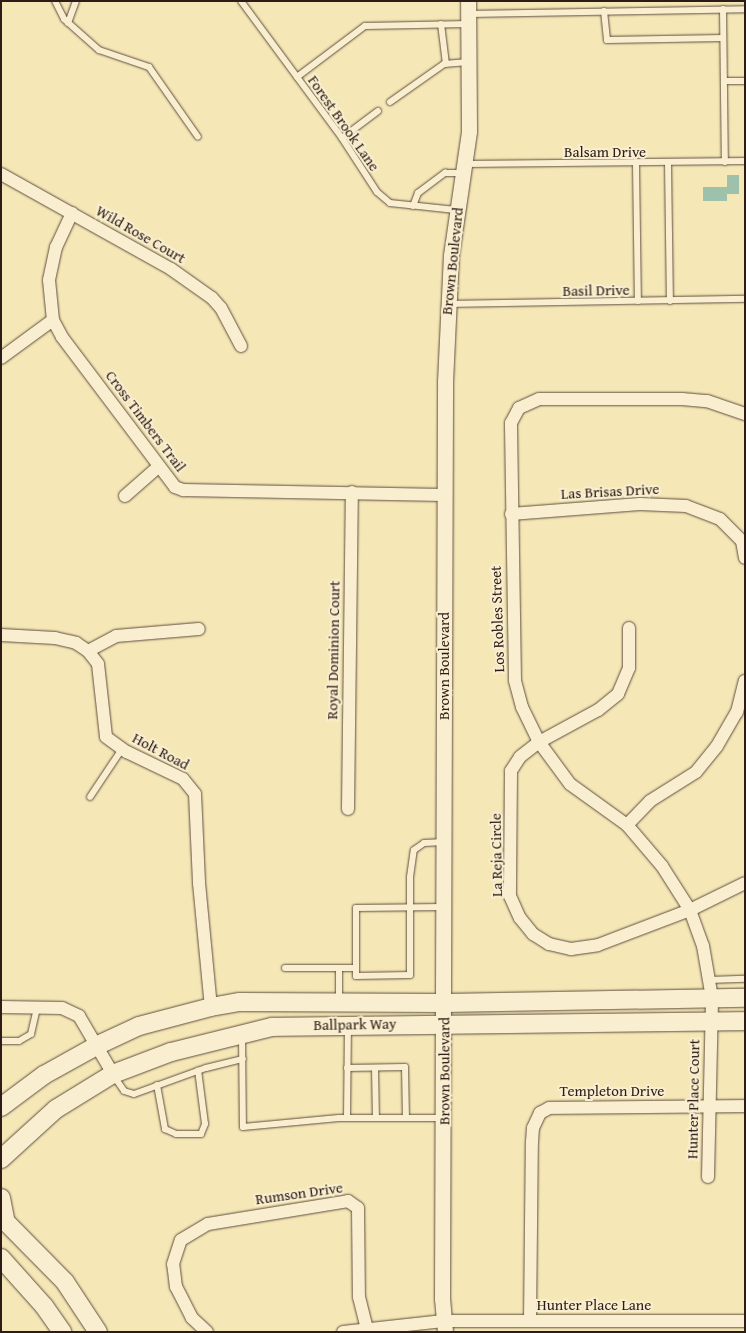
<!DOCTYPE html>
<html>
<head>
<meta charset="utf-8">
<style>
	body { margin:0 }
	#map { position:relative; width:746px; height:1333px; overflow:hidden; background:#f6e7b7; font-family:"Gentium Book Plus",serif }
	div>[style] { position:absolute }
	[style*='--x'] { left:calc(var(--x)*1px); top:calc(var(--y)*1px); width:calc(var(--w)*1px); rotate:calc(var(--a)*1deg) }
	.water>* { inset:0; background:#9dc1aa; transform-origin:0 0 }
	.roads { filter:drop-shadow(0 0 1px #5e4e3e) drop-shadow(0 0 1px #5e4e3e) }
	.service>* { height:6px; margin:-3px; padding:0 3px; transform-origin:3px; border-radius:3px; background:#f9efd0 }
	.minor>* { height:12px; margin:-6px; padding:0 6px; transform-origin:6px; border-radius:6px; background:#f9efd0 }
	.tertiary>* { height:15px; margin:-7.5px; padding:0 7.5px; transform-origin:7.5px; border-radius:7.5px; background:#f9efd0 }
	.secondary>* { height:18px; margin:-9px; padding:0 9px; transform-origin:9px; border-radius:9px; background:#f9efd0 }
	span { translate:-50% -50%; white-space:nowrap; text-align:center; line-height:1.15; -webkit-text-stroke:4px #f9efd0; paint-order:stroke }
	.street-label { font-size:15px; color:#2c1b16 }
	.frame { position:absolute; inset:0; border:2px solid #2c1b16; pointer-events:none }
</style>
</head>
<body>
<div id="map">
	<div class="water">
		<i style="left:727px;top:175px;width:12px;height:19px"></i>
		<i style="left:703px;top:187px;width:24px;height:14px"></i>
	</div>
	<div class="roads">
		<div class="service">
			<i style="--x:55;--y:1;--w:20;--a:63"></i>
			<i style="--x:64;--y:19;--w:47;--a:41.5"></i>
			<i style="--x:99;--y:50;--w:53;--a:18.8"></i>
			<i style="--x:149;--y:67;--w:85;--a:55"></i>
			<i style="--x:241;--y:1;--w:170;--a:53.6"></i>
			<i style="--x:342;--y:138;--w:64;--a:57.1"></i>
			<i style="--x:377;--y:192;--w:17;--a:40"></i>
			<i style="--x:390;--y:203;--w:66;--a:6.1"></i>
			<i style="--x:723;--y:9;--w:153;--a:89.3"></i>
			<i style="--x:604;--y:11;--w:29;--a:84"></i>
			<i style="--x:607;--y:40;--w:116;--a:-1"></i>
			<i style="--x:469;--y:14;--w:276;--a:-1"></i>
			<i style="--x:68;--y:23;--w:23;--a:-70"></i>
			<i style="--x:441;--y:24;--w:40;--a:82.9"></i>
			<i style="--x:297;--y:77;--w:85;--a:-36.9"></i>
			<i style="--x:365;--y:26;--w:103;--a:-1.1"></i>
			<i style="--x:724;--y:81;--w:21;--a:0"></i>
			<i style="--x:390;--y:102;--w:66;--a:-35.1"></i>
			<i style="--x:444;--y:64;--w:24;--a:-5"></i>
			<i style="--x:342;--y:138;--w:45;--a:-36.9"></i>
			<i style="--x:668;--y:163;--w:138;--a:89.2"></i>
			<i style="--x:465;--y:164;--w:280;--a:-0.6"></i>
			<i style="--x:636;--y:164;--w:137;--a:89.2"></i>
			<i style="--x:413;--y:206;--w:14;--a:-69"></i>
			<i style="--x:418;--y:193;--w:34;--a:-37"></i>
			<i style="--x:445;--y:173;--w:17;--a:0"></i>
			<i style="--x:449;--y:304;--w:296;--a:-1"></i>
			<i style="--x:90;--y:797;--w:58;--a:-56.3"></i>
			<i style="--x:285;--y:968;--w:71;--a:0"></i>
			<i style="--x:356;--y:968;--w:60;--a:-90"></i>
			<i style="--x:356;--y:908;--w:87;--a:-0.7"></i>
			<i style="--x:356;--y:968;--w:8;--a:90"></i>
			<i style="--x:356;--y:976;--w:54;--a:-1.1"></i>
			<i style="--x:410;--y:975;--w:98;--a:-90"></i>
			<i style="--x:410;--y:877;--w:27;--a:-82"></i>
			<i style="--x:414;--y:850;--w:12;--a:-35"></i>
			<i style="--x:424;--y:843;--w:20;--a:-3"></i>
			<i style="--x:709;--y:980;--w:36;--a:-2"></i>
			<i style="--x:339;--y:1002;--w:34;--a:-90"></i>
			<i style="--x:242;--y:1037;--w:90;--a:89.4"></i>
			<i style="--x:243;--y:1127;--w:96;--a:-5.4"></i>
			<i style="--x:339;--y:1118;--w:104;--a:0"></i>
			<i style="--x:1;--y:1041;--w:18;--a:0"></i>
			<i style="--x:19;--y:1041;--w:14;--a:-30"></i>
			<i style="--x:31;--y:1034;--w:27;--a:-77"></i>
			<i style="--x:347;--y:1068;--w:58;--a:-1"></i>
			<i style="--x:405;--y:1067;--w:51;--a:88.9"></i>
			<i style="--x:375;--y:1068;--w:50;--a:88.9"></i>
			<i style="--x:113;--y:1075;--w:19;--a:55"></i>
			<i style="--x:124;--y:1091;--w:10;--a:17"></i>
			<i style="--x:134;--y:1094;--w:77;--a:-19.9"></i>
			<i style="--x:206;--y:1068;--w:38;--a:-14"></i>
			<i style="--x:157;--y:1085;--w:45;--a:79.7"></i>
			<i style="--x:165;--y:1129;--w:12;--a:24"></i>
			<i style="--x:176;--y:1134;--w:25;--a:0"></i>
			<i style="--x:201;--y:1134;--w:11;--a:-68"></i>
			<i style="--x:205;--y:1124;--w:54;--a:-97.4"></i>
			<i style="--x:347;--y:1118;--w:91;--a:-89.4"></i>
		</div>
		<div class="minor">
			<i style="--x:1;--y:174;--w:195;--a:29.2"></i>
			<i style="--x:171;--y:269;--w:50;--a:35.3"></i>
			<i style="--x:212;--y:298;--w:13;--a:48"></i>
			<i style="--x:221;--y:308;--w:43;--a:62.2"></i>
			<i style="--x:72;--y:213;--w:38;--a:115"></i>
			<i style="--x:56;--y:247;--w:34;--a:102"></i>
			<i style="--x:49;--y:280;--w:40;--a:84.3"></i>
			<i style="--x:53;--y:320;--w:19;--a:62"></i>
			<i style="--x:62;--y:337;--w:188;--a:53"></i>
			<i style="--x:175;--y:487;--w:9;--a:21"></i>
			<i style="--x:183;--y:490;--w:260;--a:1.1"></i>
			<i style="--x:1;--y:358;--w:64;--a:-36.2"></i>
			<i style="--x:125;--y:496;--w:44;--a:-41.3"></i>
			<i style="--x:511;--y:514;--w:129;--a:-4.4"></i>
			<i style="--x:640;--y:504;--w:46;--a:2.5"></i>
			<i style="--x:686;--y:506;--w:36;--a:21"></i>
			<i style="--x:720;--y:519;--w:31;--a:45"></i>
			<i style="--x:742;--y:541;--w:17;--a:80"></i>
			<i style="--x:629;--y:628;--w:40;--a:90"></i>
			<i style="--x:629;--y:668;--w:28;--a:113"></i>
			<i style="--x:618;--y:694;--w:26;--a:141"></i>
			<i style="--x:598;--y:710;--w:67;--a:151.5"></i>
			<i style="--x:539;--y:742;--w:24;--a:142"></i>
			<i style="--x:520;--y:757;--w:17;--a:123"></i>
			<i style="--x:511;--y:771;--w:125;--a:90.5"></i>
			<i style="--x:510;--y:896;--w:24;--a:66"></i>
			<i style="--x:520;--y:918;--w:21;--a:51"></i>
			<i style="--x:533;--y:934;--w:19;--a:32"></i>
			<i style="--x:549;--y:944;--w:23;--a:13"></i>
			<i style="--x:571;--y:949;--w:27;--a:-8"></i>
			<i style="--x:598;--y:945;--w:98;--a:-20.8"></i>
			<i style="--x:690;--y:910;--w:61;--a:-26.1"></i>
			<i style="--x:1;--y:635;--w:54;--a:3.2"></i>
			<i style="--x:55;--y:638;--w:22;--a:13"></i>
			<i style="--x:76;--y:643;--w:14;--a:34"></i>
			<i style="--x:88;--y:651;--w:16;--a:52"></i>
			<i style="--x:98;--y:664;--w:73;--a:83.7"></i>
			<i style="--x:106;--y:737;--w:26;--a:36"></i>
			<i style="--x:127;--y:752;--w:62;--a:25.7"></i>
			<i style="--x:183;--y:779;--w:19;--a:51"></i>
			<i style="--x:195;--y:794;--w:89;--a:87.4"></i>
			<i style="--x:199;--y:883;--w:125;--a:84.5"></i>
			<i style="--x:88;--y:651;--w:32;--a:-28"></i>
			<i style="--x:116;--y:636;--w:83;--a:-4.8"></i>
			<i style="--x:348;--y:809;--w:317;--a:-89.3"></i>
			<i style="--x:627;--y:825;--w:33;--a:-46"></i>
			<i style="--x:650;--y:801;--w:54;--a:-32.2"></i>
			<i style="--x:696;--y:772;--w:33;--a:-51"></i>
			<i style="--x:717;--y:746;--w:39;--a:-60"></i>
			<i style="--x:737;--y:712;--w:32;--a:-76"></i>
			<i style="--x:1;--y:1007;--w:61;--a:0.9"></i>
			<i style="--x:62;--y:1008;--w:19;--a:25"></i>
			<i style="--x:79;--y:1016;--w:67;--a:59.6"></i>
			<i style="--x:708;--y:1177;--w:179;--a:-88.7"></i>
			<i style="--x:712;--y:998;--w:53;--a:-99.8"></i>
			<i style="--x:703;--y:946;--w:38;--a:-110"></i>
			<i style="--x:690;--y:910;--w:52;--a:-122.5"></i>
			<i style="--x:662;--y:866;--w:54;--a:-130.5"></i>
			<i style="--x:627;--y:825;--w:70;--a:-144.3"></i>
			<i style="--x:570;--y:784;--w:52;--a:-126.4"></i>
			<i style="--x:539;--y:742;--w:39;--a:-116"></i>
			<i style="--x:522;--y:707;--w:28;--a:-105"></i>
			<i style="--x:515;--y:680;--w:257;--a:-90.9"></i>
			<i style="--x:511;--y:423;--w:17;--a:-62"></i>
			<i style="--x:519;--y:408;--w:22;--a:-24"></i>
			<i style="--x:539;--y:399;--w:143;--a:0"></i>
			<i style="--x:682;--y:399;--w:25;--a:5"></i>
			<i style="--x:707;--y:401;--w:40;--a:18.9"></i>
			<i style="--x:530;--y:1321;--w:179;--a:-89.4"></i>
			<i style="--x:532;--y:1142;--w:14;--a:-86"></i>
			<i style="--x:533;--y:1128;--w:17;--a:-65"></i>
			<i style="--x:540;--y:1113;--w:10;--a:-29"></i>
			<i style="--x:549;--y:1108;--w:196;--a:-0.6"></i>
			<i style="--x:207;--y:1332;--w:21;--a:-137"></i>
			<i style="--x:192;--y:1318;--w:35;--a:-117"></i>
			<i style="--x:176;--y:1287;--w:23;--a:-97"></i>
			<i style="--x:173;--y:1264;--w:25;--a:-72"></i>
			<i style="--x:181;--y:1240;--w:31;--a:-31"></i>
			<i style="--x:208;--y:1224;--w:142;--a:-9.3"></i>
			<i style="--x:348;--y:1201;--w:12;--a:35"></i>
			<i style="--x:358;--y:1208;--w:89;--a:89.4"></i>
			<i style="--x:359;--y:1297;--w:33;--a:76"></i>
			<i style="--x:343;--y:1332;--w:101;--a:-6.3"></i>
			<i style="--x:443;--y:1321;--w:302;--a:0"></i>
		</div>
		<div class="tertiary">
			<i style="--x:445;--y:1332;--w:33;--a:-95"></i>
			<i style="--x:442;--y:1299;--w:917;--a:-89.81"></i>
			<i style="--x:445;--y:382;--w:127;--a:-87.3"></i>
			<i style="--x:451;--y:255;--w:125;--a:-81.7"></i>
			<i style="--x:469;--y:131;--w:130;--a:-90.4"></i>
		</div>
		<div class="secondary">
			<i style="--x:1;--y:1107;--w:54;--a:-36.7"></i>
			<i style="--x:44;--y:1075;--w:60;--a:-29.1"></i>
			<i style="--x:96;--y:1046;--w:47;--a:-24.9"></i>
			<i style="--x:139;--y:1026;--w:74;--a:-14.8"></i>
			<i style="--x:211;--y:1007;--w:29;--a:-10"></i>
			<i style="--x:240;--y:1002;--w:205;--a:0.3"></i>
			<i style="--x:445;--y:1003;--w:300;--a:-1"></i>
			<i style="--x:1;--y:1159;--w:74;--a:-42.3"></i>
			<i style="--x:56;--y:1109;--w:67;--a:-31.6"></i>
			<i style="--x:113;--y:1074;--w:62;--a:-20.8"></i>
			<i style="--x:171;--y:1052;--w:104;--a:-13.9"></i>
			<i style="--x:272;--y:1027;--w:473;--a:-0.7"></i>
			<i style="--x:1;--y:1198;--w:25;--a:79"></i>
			<i style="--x:1;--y:1217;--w:91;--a:45.4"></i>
			<i style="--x:65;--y:1282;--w:60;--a:56.6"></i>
			<i style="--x:1;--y:1258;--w:64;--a:48.1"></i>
			<i style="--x:44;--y:1306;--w:32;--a:55"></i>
		</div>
	</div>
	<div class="street-label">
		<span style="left:344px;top:123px;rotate:55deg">Forest Brook Lane</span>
		<span style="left:605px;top:152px">Balsam Drive</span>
		<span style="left:141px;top:234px;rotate:30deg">Wild Rose Court</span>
		<span style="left:452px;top:261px;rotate:-84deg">Brown Boulevard</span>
		<span style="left:596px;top:290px;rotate:-1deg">Basil Drive</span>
		<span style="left:146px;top:421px;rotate:53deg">Cross Timbers Trail</span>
		<span style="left:610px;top:491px;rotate:-3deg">Las Brisas Drive</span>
		<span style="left:497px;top:619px;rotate:-92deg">Los Robles Street</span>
		<span style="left:333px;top:650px;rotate:-89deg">Royal Dominion Court</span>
		<span style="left:444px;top:666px;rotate:-90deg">Brown Boulevard</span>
		<span style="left:161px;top:751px;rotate:28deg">Holt Road</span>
		<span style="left:496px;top:855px;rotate:-91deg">La Reja Circle</span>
		<span style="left:355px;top:1024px;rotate:-1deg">Ballpark Way</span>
		<span style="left:444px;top:1071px;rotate:-90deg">Brown Boulevard</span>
		<span style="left:612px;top:1091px">Templeton Drive</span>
		<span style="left:693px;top:1099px;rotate:-89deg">Hunter Place Court</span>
		<span style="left:299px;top:1193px;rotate:-8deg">Rumson Drive</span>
		<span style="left:594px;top:1305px">Hunter Place Lane</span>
	</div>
	<div class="frame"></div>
</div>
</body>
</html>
